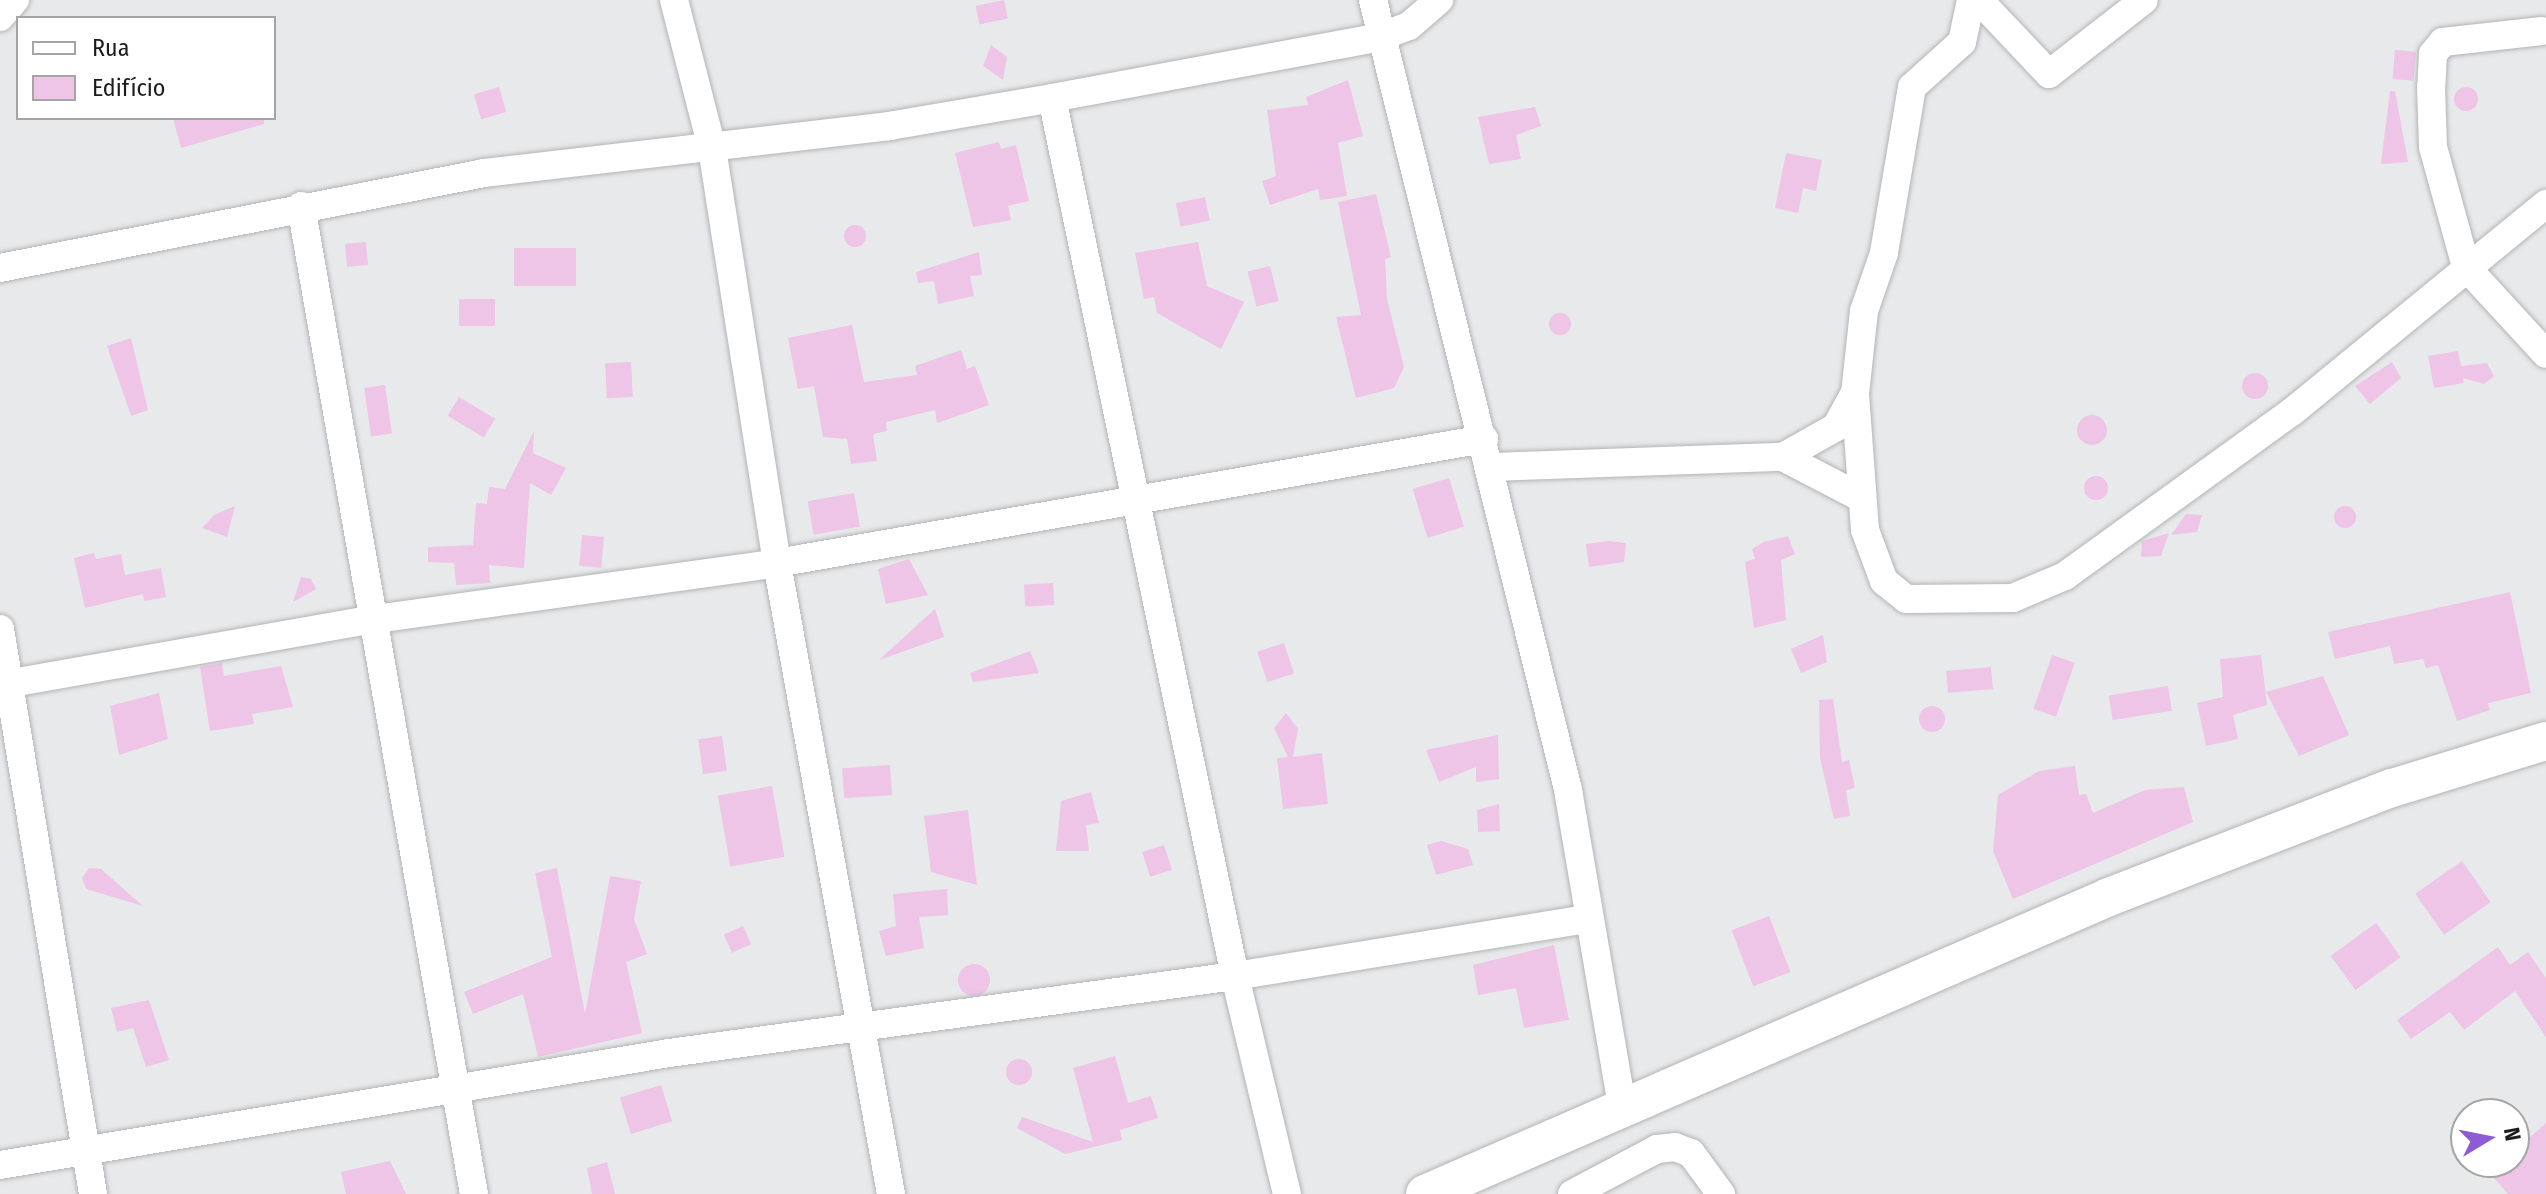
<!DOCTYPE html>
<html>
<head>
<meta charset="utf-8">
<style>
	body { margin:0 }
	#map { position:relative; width:2546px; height:1194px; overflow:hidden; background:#e8e9eb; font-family:"Fira Sans Condensed",sans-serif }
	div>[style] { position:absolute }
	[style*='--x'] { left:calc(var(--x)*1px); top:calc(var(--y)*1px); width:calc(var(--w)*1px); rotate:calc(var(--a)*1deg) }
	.building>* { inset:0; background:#eec4e7; transform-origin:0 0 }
	.round { border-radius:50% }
	.roads { filter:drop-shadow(0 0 2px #b3b4b6) drop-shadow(0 0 2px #b3b4b6) }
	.street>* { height:28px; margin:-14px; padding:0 14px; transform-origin:14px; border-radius:14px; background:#fff }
	.secondary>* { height:38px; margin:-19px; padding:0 19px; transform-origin:19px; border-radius:19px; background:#fff }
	span { translate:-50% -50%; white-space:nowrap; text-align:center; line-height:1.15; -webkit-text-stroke:6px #fff; paint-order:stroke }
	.legend { position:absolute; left:16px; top:16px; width:260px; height:104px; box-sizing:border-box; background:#fff; border:2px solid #a5a5a5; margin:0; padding:10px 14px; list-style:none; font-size:24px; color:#1d1d1e }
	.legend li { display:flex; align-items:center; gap:16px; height:40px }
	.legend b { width:40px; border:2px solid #a5a5a5 }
	.north { position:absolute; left:2450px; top:1098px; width:80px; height:80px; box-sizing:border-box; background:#fff; border:2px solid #a5a5a5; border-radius:50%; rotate:80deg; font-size:22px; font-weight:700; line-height:32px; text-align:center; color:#1d1d1e }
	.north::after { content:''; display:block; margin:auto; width:28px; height:36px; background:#8d5bd4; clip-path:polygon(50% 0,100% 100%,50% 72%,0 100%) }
</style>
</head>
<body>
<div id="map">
	<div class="building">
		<i style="left:1004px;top:0;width:19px;height:29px;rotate:78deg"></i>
		<i style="clip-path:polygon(991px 45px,1007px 57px,1003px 80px,983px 66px)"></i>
		<i style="left:2395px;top:50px;width:21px;height:29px;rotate:5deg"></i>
		<i style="clip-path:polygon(1348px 80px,1363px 136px,1338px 143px,1347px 196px,1320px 200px,1318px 189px,1270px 205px,1262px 181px,1276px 176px,1267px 110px,1308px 105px,1306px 97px)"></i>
		<i class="round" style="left:2454px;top:87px;width:24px;height:24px"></i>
		<i style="left:499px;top:87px;width:26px;height:26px;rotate:74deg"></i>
		<i style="clip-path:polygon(2390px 91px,2395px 91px,2408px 162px,2381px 164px)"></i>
		<i style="clip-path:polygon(1535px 107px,1541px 126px,1516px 135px,1521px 159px,1489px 164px,1478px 117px)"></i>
		<i style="clip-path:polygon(173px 118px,264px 118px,264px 124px,181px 148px)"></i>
		<i style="clip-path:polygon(999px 142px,1001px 149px,1016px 145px,1029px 201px,1008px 206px,1011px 220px,973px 227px,955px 153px)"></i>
		<i style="clip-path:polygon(1786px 153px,1822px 160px,1816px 191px,1803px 188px,1798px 213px,1775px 208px)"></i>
		<i style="clip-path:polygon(1376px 194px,1391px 257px,1385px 259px,1387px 299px,1404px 367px,1394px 388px,1356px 398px,1336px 317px,1361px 315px,1338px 202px)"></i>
		<i style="left:1205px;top:197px;width:24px;height:30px;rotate:78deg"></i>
		<i class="round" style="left:844px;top:225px;width:22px;height:22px"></i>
		<i style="left:366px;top:242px;width:23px;height:21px;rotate:85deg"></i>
		<i style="clip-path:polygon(1198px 242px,1207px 286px,1244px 302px,1221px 349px,1157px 313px,1154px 297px,1144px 299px,1135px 253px)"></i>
		<i style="left:514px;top:248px;width:62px;height:38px"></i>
		<i style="clip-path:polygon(979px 252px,982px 275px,970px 276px,974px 296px,938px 304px,934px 281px,918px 283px,916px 272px)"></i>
		<i style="left:1270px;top:266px;width:36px;height:23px;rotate:76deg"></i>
		<i style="left:495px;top:299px;width:27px;height:36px;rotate:90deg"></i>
		<i class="round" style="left:1549px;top:313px;width:22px;height:22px"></i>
		<i style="clip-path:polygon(852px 325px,864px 382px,917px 375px,915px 366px,961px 350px,967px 369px,975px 366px,989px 405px,937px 423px,935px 410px,886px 422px,887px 431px,873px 434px,877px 461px,851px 464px,847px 439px,823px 437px,814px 386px,798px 389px,788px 338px)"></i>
		<i style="clip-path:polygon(131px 338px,148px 410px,131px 416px,107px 346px)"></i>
		<i style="clip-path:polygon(2458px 351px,2461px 366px,2487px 363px,2494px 376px,2484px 384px,2463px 378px,2464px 383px,2434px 388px,2428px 356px)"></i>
		<i style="left:631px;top:362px;width:35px;height:26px;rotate:87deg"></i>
		<i style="clip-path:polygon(2392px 362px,2401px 378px,2370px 404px,2355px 386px)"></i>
		<i class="round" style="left:2242px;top:373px;width:26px;height:26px"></i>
		<i style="left:385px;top:385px;width:49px;height:21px;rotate:82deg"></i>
		<i style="left:459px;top:397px;width:42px;height:22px;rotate:31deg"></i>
		<i class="round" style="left:2077px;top:415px;width:30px;height:30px"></i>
		<i style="clip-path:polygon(534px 431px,533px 453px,566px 468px,551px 495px,530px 483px,524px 568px,489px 565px,490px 583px,456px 585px,454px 563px,428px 562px,428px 547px,473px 545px,476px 503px,487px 504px,489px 487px,505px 489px)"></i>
		<i class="round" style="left:2084px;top:476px;width:24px;height:24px"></i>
		<i style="left:1449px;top:478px;width:51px;height:38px;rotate:73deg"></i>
		<i style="left:854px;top:493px;width:34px;height:47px;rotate:80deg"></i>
		<i class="round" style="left:2334px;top:506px;width:22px;height:22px"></i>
		<i style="clip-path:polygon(235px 506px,227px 537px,202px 528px,214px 515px)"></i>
		<i style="clip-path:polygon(2186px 514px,2202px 515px,2197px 532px,2171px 535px)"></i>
		<i style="clip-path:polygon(2169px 533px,2161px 556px,2141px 557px,2142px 541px)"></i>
		<i style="left:582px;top:535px;width:22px;height:31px;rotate:5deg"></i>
		<i style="clip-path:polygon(1788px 536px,1795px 554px,1781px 560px,1786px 620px,1754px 628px,1745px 562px,1755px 559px,1752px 549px,1764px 542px)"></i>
		<i style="clip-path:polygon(1609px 541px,1626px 543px,1624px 562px,1589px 567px,1586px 544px)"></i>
		<i style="clip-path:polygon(94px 553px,96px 559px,121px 554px,125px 575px,161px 568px,166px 597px,144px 601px,143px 594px,85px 608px,74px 558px)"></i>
		<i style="clip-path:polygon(909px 559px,928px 595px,886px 604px,878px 569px)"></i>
		<i style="clip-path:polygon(301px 577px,311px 579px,316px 589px,293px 602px)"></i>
		<i style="left:1053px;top:583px;width:22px;height:29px;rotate:87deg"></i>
		<i style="clip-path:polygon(2510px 592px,2531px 693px,2488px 703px,2490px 710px,2457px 721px,2438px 665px,2426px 668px,2423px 659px,2394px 664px,2390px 646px,2335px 659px,2328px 632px)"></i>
		<i style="clip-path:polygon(935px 609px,944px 637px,879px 660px)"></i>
		<i style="clip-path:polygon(1823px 635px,1827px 662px,1801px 673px,1791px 649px)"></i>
		<i style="left:1284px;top:643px;width:32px;height:28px;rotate:72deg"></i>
		<i style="clip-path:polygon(1030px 651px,1039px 673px,973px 682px,970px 673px)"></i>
		<i style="left:2052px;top:655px;width:24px;height:57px;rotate:19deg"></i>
		<i style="clip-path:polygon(2261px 655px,2267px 705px,2233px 715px,2238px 739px,2206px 746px,2197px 703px,2223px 697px,2220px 659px)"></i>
		<i style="clip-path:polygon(222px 663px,224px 676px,281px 666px,293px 707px,252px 714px,254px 724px,210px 731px,200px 667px)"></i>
		<i style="left:1991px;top:667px;width:22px;height:45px;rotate:85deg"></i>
		<i style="clip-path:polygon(2323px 676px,2349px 735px,2299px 756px,2266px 692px)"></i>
		<i style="left:2168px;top:686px;width:25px;height:60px;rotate:81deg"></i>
		<i style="clip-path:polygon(159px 693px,168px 739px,119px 755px,110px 706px)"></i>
		<i style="clip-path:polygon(1833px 699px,1842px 762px,1849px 760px,1855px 788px,1846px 790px,1850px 816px,1834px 819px,1820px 758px,1819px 700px)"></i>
		<i class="round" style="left:1919px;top:706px;width:26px;height:26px"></i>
		<i style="clip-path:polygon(1286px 713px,1298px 729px,1293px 757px,1322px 753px,1328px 804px,1283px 809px,1277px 758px,1288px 757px,1274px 728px)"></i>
		<i style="clip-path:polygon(1498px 735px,1499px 779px,1476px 782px,1476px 767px,1439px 782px,1426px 750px)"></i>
		<i style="left:722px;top:736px;width:35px;height:24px;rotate:82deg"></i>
		<i style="left:890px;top:765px;width:30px;height:48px;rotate:86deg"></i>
		<i style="clip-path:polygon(2075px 766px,2079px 795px,2086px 794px,2093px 813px,2145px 790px,2184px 787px,2193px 822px,2013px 899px,1993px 851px,1998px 795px,2039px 771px)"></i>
		<i style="left:772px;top:786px;width:72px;height:55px;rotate:80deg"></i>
		<i style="clip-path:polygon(1091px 792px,1099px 823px,1086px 825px,1089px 851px,1056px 851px,1061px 801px)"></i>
		<i style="clip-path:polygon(1499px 804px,1500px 831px,1478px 832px,1477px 810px)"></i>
		<i style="clip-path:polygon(968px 810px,977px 885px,931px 872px,924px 816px)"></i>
		<i style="clip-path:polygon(1441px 841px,1468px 849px,1473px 865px,1436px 875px,1427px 845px)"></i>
		<i style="left:1164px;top:845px;width:26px;height:23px;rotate:72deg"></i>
		<i style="left:2462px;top:861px;width:50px;height:57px;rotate:55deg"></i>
		<i style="clip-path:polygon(89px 868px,101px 869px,143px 906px,86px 889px,82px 878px)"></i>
		<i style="clip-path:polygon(557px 868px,585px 1014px,610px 876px,641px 881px,634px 919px,647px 954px,626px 962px,642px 1033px,538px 1057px,523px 994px,473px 1014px,464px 992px,552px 957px,535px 873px)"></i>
		<i style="clip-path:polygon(947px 889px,948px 915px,919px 917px,924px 948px,886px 956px,879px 931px,896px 926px,893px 894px)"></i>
		<i style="left:1769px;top:916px;width:60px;height:40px;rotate:69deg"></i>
		<i style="left:2376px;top:923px;width:42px;height:56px;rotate:54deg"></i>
		<i style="left:743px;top:926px;width:20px;height:21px;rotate:66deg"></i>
		<i style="clip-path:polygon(1554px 945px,1569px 1020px,1524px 1028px,1516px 988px,1478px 995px,1473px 965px)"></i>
		<i style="clip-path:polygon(2498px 947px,2510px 965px,2528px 952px,2546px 978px,2546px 1037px,2515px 991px,2464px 1030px,2450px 1012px,2411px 1039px,2397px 1020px)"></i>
		<i class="round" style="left:958px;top:964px;width:32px;height:32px"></i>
		<i style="clip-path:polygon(149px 1000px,169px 1060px,146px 1067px,133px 1028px,117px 1032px,111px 1008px)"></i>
		<i style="clip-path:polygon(1115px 1056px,1128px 1103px,1151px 1096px,1158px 1118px,1120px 1130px,1122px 1140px,1065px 1154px,1017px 1128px,1022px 1117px,1093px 1142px,1073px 1068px)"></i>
		<i class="round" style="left:1006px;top:1059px;width:26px;height:26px"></i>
		<i style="left:661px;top:1085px;width:38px;height:43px;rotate:73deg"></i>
		<i style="clip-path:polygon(2546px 1123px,2546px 1194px,2508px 1194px,2480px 1162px,2514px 1162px,2514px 1151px)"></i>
		<i style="clip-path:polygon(390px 1161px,406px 1194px,346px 1194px,341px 1172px)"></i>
		<i style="clip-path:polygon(607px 1162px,615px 1194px,592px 1194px,587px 1168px)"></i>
	</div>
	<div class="roads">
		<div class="street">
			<i style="--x:674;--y:0;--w:153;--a:75.6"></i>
			<i style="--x:712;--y:148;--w:420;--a:81.1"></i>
			<i style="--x:777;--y:563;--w:641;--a:79.76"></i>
			<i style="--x:1373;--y:0;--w:814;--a:76.13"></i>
			<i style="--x:1568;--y:790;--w:322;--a:80.3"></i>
			<i style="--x:1971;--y:0;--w:43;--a:102.1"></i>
			<i style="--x:1962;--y:42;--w:67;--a:138"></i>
			<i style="--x:1912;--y:87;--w:168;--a:99.6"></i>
			<i style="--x:1884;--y:253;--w:61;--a:109"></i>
			<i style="--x:1864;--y:311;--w:83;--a:96.2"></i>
			<i style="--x:1855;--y:394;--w:136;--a:85.8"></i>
			<i style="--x:1865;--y:530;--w:54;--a:69.6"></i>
			<i style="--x:1884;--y:581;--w:28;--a:39"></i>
			<i style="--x:1906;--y:599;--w:107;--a:-0.5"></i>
			<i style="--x:2013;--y:598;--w:56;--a:-22.9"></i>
			<i style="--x:2065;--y:576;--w:281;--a:-35.9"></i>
			<i style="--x:2293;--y:411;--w:327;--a:-39.3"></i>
			<i style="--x:1979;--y:0;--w:102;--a:46.6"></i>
			<i style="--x:2049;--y:74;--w:120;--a:-37.9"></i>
			<i style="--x:0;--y:17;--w:23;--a:-49"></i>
			<i style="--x:2542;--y:31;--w:100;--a:173.7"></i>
			<i style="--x:2443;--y:42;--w:16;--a:130"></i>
			<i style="--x:2433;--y:54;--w:33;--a:93"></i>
			<i style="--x:2431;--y:87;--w:60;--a:88.1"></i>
			<i style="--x:2433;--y:147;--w:124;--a:74.6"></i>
			<i style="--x:2466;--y:267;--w:118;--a:47.4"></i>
			<i style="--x:1052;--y:98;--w:897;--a:78.23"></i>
			<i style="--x:1235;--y:976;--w:224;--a:76.6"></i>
			<i style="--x:301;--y:206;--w:1003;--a:80.07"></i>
			<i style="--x:0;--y:268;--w:493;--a:-11.1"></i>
			<i style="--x:484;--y:173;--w:408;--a:-6.6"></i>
			<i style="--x:889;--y:126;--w:165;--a:-9.7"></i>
			<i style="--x:1052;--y:98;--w:334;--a:-10.5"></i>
			<i style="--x:1380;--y:37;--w:31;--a:-21"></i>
			<i style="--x:1409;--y:26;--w:40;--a:-41"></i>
			<i style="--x:1783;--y:457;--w:85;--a:27.5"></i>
			<i style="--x:1491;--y:467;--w:292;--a:-2"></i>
			<i style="--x:1783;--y:457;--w:61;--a:-29.5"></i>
			<i style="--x:1836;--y:427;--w:37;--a:-61"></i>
			<i style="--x:0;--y:629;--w:573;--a:80.65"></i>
			<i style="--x:0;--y:685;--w:382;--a:-10"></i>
			<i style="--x:376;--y:619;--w:405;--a:-7.9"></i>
			<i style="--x:777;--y:563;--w:718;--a:-9.95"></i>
			<i style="--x:0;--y:1165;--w:678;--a:-9.5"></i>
			<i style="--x:669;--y:1053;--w:571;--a:-7.75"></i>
			<i style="--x:1235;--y:976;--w:357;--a:-9.2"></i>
			<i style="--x:1572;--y:1194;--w:96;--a:-27.9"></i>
			<i style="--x:1657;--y:1149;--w:18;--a:-6"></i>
			<i style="--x:1675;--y:1147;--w:17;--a:21"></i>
			<i style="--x:1691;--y:1153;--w:51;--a:53.8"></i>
		</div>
		<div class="secondary">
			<i style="--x:1425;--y:1194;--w:746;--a:-23.47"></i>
			<i style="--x:2109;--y:897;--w:303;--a:-21.1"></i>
			<i style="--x:2392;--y:788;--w:161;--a:-17"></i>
		</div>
	</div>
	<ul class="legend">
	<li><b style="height:10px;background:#fff"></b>Rua</li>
	<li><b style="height:22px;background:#eec4e7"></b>Edifício</li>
	</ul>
	<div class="north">N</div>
</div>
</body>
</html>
